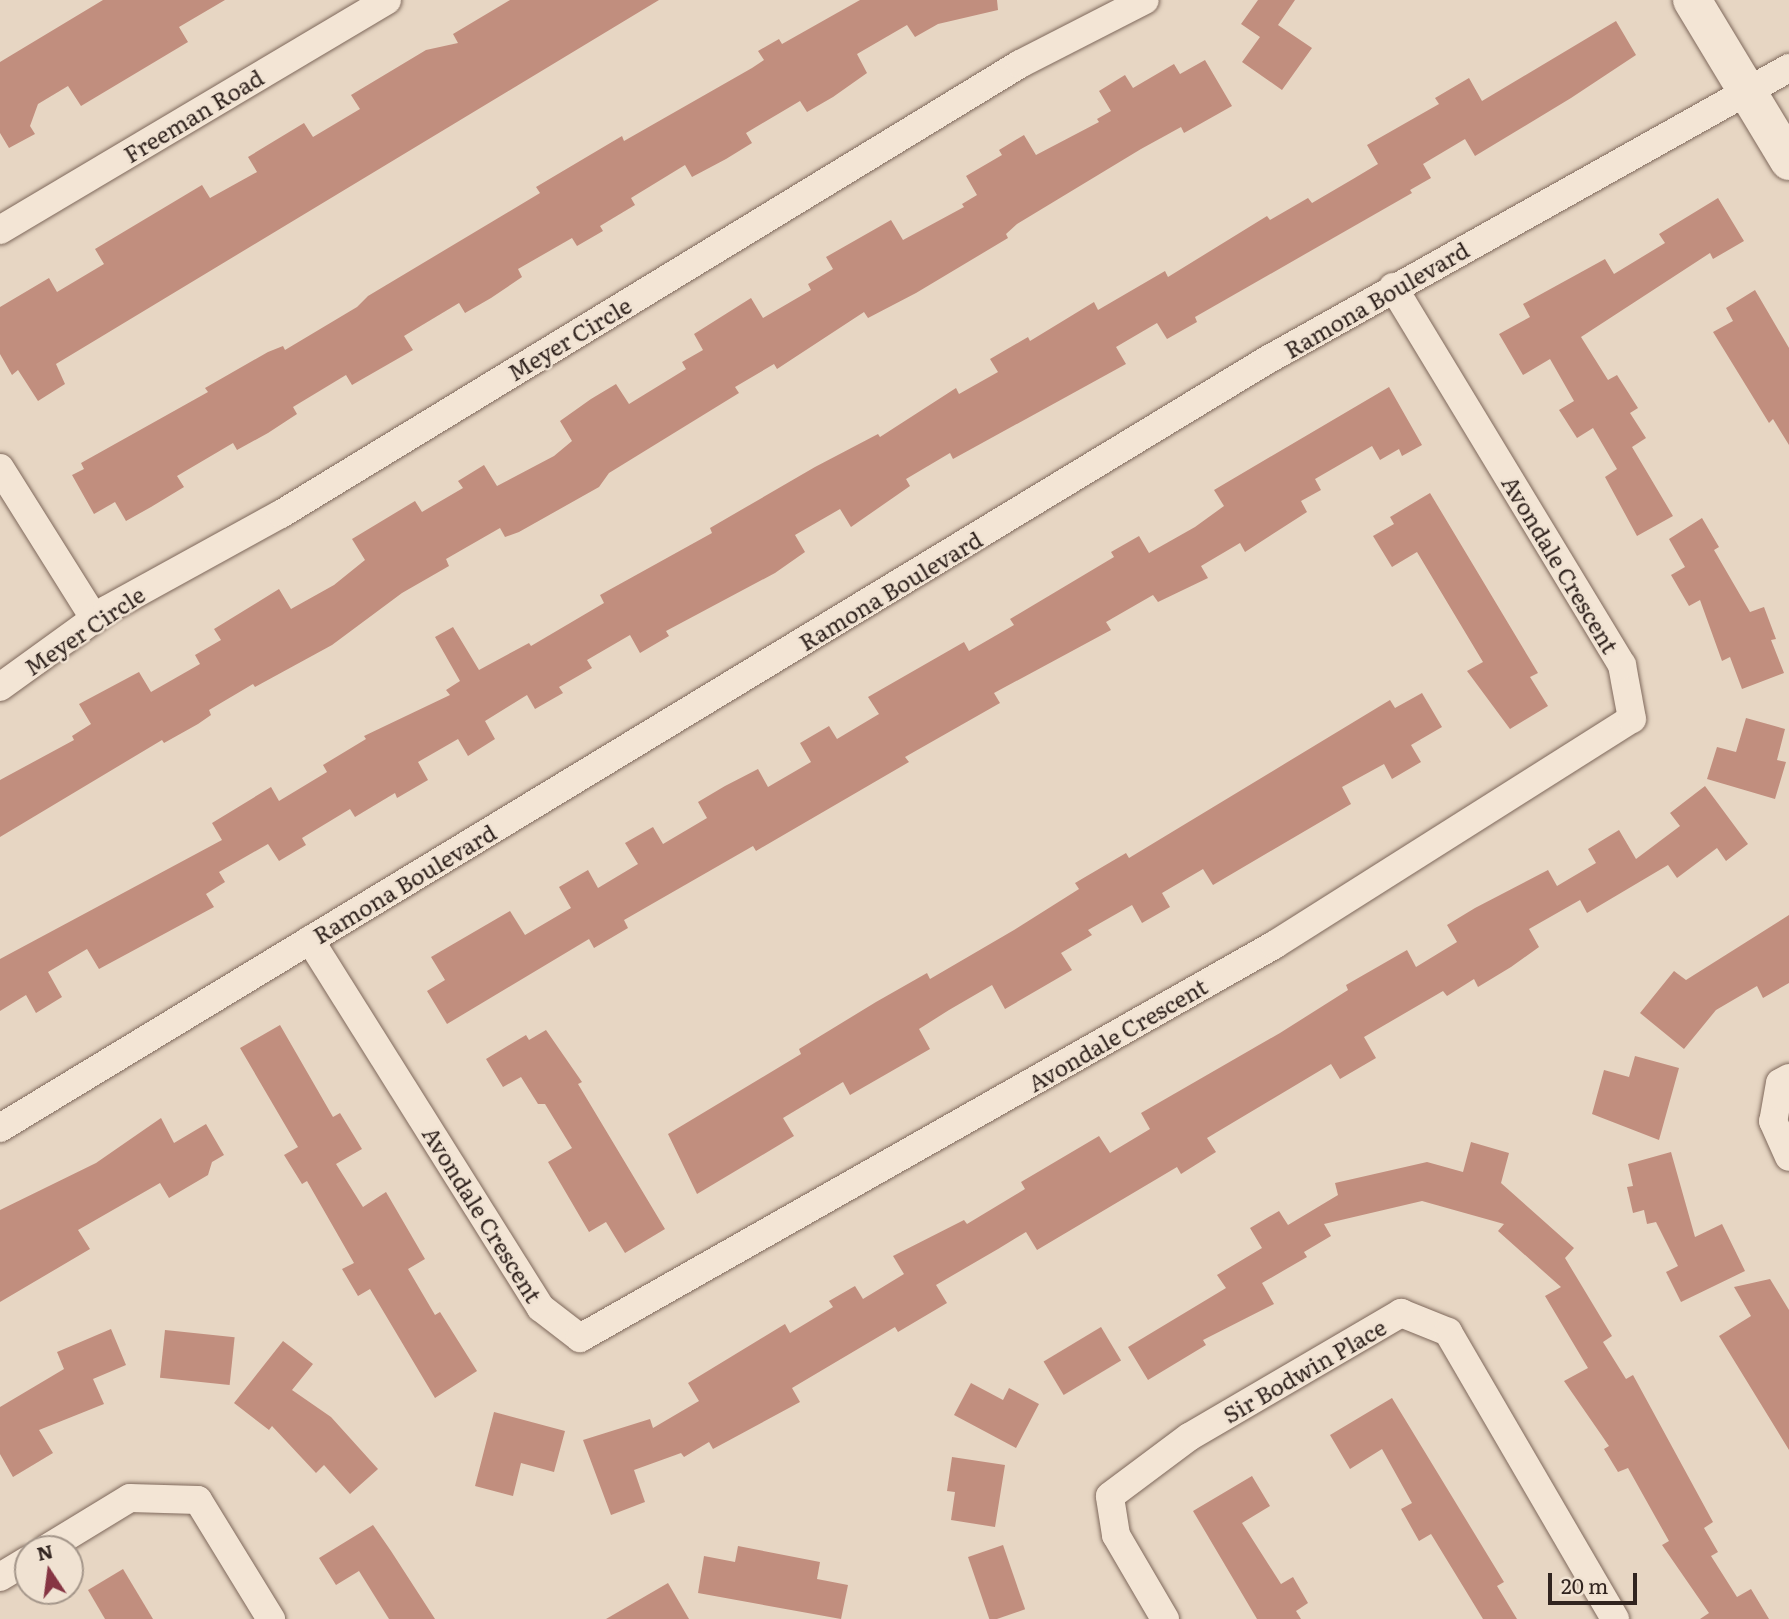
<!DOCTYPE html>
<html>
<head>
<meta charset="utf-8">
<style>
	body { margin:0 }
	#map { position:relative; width:1789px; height:1619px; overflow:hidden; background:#e7d6c3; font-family:Literata,serif }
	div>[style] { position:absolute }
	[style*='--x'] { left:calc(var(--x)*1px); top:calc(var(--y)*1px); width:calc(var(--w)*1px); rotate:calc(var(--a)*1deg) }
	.building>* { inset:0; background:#c18e7e; transform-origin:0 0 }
	.roads { filter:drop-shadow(0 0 2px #7f695c) drop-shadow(0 0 2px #7f695c) }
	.street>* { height:28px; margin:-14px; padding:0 14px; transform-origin:14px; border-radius:14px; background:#f3e5d5 }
	.secondary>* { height:38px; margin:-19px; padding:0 19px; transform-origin:19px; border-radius:19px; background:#f3e5d5 }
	span { translate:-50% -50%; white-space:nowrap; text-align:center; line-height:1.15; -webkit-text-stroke:5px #f0e2d2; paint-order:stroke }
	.street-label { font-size:23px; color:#31241f }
	.north { position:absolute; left:14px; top:1535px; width:70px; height:70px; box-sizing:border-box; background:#f0e2d2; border:2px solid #a4968a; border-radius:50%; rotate:347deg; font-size:19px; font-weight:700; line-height:28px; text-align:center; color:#31241f }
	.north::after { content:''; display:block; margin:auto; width:24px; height:32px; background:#863543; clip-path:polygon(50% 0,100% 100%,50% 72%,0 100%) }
	.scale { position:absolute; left:1548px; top:1573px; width:89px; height:32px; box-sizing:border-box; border:4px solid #31241f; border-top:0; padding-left:9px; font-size:21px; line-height:24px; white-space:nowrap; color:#31241f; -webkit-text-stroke:5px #f0e2d2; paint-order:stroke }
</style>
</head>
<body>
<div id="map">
	<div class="building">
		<i style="clip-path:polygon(103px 0,225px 0,179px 27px,188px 42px,81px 106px,68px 86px,38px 104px,30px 126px,35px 134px,9px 148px,0 133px,0 62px)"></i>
		<i style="clip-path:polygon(510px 0,659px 0,56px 364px,65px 384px,38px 401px,18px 370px,12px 375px,0 354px,0 307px,49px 278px,57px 292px,104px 264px,95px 249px,202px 185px,210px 198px,257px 172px,248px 157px,304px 123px,313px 137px,360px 109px,351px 95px,426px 50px,458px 43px,453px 34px)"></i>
		<i style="clip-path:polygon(860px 0,997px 0,998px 10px,938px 24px,915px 37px,907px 25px,857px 54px,867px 73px,833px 97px,807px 112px,800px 101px,746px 133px,752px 143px,726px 159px,692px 177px,685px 165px,631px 198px,635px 205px,600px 226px,603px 231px,577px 246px,572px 238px,518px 269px,522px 277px,491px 298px,465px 313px,459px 303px,404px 336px,413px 350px,352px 385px,346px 375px,293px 407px,297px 414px,268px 433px,237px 450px,233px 443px,177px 476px,184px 487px,151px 507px,126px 521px,115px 502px,94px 514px,72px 475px,84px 469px,81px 463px,208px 392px,205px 388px,268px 352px,283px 346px,285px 350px,357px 307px,368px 296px,540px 193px,536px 187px,622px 136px,624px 141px,752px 68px,764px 60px,758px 51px,779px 39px,782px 44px)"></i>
		<i style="clip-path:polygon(1258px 0,1295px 0,1278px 25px,1312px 48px,1282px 90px,1242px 62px,1260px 37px,1241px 24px)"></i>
		<i style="clip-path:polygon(1616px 21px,1636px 55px,1571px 98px,1475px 156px,1465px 139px,1423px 164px,1431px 178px,1410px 190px,1412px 193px,1195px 317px,1197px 322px,1167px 339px,1157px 323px,1116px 347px,1126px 364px,953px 459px,950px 453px,906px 479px,910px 486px,851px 527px,840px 509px,795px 535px,805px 552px,775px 573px,666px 631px,669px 636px,640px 653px,630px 635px,587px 660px,592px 668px,559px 687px,563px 693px,535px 709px,527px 695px,485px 721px,495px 739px,468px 756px,458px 739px,418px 762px,428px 780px,397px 798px,395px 793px,355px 817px,350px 809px,302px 838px,306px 845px,279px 861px,268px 844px,219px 872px,225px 882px,206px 894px,214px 907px,99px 969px,87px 949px,48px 972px,62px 997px,36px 1013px,26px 995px,0 1011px,0 959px,222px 840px,212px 823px,271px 787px,279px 801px,327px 772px,323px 765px,366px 739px,364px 736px,450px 695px,446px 690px,460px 681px,435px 637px,453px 627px,479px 670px,529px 643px,531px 646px,604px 603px,600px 595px,712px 533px,710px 528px,815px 467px,878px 434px,880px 437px,956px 388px,959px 394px,998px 372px,990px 359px,1028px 337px,1030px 341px,1094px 302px,1098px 310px,1165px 271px,1168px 277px,1267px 216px,1270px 220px,1308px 198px,1312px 203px,1353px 179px,1378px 164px,1367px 145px,1439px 104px,1435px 98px,1469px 78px,1482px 101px)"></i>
		<i style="clip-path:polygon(1205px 60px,1232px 106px,1184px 133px,1181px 127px,1141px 149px,1017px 224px,1006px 234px,1008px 238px,916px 293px,868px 318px,864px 312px,777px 369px,774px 364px,735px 387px,739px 393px,609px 473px,599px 487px,519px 532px,505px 537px,500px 528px,446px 559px,449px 566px,402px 593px,332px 645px,255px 687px,253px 684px,209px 710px,211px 715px,198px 724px,164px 743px,162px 740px,0 837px,0 780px,74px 740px,72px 736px,91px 724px,79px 704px,139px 672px,151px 692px,200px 664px,195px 655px,221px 640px,214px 629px,279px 589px,291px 609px,334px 585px,365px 560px,352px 539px,415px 501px,422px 512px,463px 488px,458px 481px,484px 465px,497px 486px,554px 456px,572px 441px,560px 421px,591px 399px,616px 384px,629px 404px,686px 369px,682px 362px,703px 350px,694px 334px,751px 298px,763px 318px,811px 290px,808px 284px,833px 269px,826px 257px,891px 220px,903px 240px,964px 207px,962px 204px,977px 195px,966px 176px,1002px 155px,999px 150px,1024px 135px,1036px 155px,1099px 122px,1097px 119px,1111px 111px,1099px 91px,1125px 75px,1133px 88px,1174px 64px,1180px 74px)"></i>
		<i style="clip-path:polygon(1718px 198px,1744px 241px,1713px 259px,1710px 253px,1581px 337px,1608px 380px,1617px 375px,1638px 408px,1630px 413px,1646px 438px,1632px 447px,1673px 516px,1637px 536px,1605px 477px,1617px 469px,1593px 428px,1577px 438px,1559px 410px,1574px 401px,1550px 359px,1523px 375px,1499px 334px,1530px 317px,1523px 304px,1605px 259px,1614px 274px,1665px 243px,1659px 234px)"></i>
		<i style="clip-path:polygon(1755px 290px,1789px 348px,1789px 445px,1773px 419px,1769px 423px,1713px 332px,1733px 321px,1726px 308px)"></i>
		<i style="clip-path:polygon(1389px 387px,1422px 445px,1402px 456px,1399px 449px,1380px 460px,1372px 446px,1315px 479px,1321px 490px,1301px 501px,1307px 512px,1245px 552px,1240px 543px,1201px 566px,1208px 578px,1158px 602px,1153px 595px,1106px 622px,1111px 630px,994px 693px,1000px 703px,905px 757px,909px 762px,756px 851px,753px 846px,624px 920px,628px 928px,594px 948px,589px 939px,447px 1024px,427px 991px,445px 980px,431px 957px,510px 911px,525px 935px,571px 908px,559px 887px,588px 870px,598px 888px,638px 864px,625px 843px,653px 827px,663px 844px,707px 818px,698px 802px,725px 786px,758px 769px,768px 787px,811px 762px,800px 743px,829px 726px,837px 739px,879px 714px,868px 697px,964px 642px,969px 651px,1014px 625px,1010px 619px,1114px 557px,1111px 552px,1139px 536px,1149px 553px,1195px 527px,1224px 506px,1214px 490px)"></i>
		<i style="clip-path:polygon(1430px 493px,1538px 673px,1530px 677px,1548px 706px,1510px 729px,1467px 671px,1483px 662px,1417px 552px,1392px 567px,1373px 536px,1394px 524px,1390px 517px)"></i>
		<i style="clip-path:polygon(1702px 518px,1719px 547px,1714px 550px,1750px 612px,1764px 607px,1776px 639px,1771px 640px,1784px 673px,1742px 689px,1730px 657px,1722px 661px,1700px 600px,1689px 606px,1671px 575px,1685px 567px,1669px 539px)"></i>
		<i style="clip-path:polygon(1422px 693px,1442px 727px,1411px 745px,1421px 762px,1392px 779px,1384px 764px,1342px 787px,1351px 804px,1213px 885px,1203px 869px,1162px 893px,1170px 907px,1142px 923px,1132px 905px,1088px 930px,1092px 935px,1061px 953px,1072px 970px,1005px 1009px,992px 985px,949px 1010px,919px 1029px,930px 1049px,850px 1095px,843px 1082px,783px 1118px,794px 1136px,697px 1194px,668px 1134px,801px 1054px,799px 1049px,876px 1002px,927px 973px,930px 979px,1014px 930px,1079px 889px,1075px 883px,1126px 853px,1129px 858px,1390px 700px,1395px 708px)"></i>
		<i style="clip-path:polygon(1746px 718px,1785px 729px,1777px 760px,1786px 762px,1775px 799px,1707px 779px,1717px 747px,1736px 752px)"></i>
		<i style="clip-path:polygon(1705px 786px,1748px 844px,1726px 861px,1717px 848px,1677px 878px,1668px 865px,1587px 913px,1580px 900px,1529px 929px,1539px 947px,1511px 967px,1478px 987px,1474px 979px,1447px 996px,1443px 991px,1364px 1037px,1376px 1058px,1340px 1079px,1331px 1064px,1207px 1138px,1216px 1152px,1181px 1174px,1177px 1167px,1037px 1250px,1026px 1232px,998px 1249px,936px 1285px,947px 1303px,898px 1332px,895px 1327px,792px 1388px,800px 1402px,713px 1449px,709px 1442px,684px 1457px,681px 1453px,634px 1470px,645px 1502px,611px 1515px,583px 1440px,650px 1419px,653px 1428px,699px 1401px,688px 1383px,785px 1324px,790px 1333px,833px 1307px,829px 1301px,855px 1286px,863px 1299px,904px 1274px,893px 1256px,964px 1220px,967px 1224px,1025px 1189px,1021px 1182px,1099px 1136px,1110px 1153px,1150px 1129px,1141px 1113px,1280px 1033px,1348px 990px,1346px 985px,1407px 950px,1416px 967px,1457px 942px,1447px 925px,1475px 908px,1548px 870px,1557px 886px,1596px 863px,1588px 849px,1619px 830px,1636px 859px,1680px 826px,1670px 813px)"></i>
		<i style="clip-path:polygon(1789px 915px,1789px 983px,1763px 998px,1757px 986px,1716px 1010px,1684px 1049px,1640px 1013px,1674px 971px,1686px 980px)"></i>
		<i style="clip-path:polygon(280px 1025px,333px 1117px,340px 1113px,362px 1149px,336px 1164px,363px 1207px,386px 1192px,425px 1259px,408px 1269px,435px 1315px,440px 1312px,477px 1371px,435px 1398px,370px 1289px,358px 1296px,342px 1269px,354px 1263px,307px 1181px,302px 1184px,284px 1155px,298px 1147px,240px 1048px)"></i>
		<i style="clip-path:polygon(546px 1030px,582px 1082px,578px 1084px,665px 1229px,625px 1253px,606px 1222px,589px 1232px,548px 1162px,572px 1148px,545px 1104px,538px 1104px,521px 1077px,503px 1087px,486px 1059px,526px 1035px,529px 1040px)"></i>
		<i style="clip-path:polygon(1635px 1056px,1679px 1068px,1659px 1140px,1592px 1114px,1604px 1070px,1629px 1077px)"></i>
		<i style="clip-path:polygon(161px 1118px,174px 1143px,206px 1124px,224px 1155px,212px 1162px,208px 1175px,169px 1198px,160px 1183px,78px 1230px,90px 1249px,0 1302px,0 1210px,96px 1163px)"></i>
		<i style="clip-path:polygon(1471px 1142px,1509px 1153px,1501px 1183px,1574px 1248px,1565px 1258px,1612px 1336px,1603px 1342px,1626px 1379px,1633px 1375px,1713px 1522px,1704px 1528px,1718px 1552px,1711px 1556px,1737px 1597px,1751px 1589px,1769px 1619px,1700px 1619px,1709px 1613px,1662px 1545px,1669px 1541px,1656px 1518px,1628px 1468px,1618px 1472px,1604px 1449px,1609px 1446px,1564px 1381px,1588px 1368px,1545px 1296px,1561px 1287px,1498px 1231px,1504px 1224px,1422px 1201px,1324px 1224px,1331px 1236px,1304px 1252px,1307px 1257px,1262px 1283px,1274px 1304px,1203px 1340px,1206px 1345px,1148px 1380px,1128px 1347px,1226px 1288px,1217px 1275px,1262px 1248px,1250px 1228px,1279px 1211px,1288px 1225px,1338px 1195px,1335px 1183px,1427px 1162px,1463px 1172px)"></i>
		<i style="clip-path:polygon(1671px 1152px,1695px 1237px,1722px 1224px,1745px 1271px,1681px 1302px,1666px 1272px,1678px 1266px,1656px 1222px,1647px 1224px,1644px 1210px,1633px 1213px,1627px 1187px,1633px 1186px,1628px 1164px)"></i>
		<i style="clip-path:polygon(1770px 1279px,1789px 1310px,1789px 1450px,1719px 1336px,1751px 1316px,1734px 1287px)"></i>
		<i style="left:1101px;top:1327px;width:39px;height:67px;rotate:59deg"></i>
		<i style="clip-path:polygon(111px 1329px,126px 1365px,93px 1379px,104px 1404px,39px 1430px,53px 1453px,13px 1477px,0 1454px,0 1407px,64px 1369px,57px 1352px)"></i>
		<i style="left:165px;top:1330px;width:70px;height:48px;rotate:6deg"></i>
		<i style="clip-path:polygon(283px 1341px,313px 1364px,292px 1390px,331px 1417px,378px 1469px,350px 1494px,324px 1465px,316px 1473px,272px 1426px,269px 1430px,234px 1403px)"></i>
		<i style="clip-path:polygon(971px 1383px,1003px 1400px,1009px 1388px,1039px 1404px,1016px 1448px,954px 1415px)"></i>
		<i style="clip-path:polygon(1392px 1398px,1504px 1582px,1497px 1586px,1517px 1619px,1483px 1619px,1431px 1534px,1419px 1541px,1401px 1509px,1412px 1503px,1382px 1449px,1350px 1469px,1330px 1435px)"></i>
		<i style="clip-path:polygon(494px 1412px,565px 1431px,554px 1472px,521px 1463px,513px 1496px,475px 1486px)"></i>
		<i style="clip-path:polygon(952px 1457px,1005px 1465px,995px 1527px,951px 1520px,955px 1492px,947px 1491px)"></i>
		<i style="clip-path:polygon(1252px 1476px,1270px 1506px,1242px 1523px,1281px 1584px,1293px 1577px,1308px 1603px,1296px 1611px,1301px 1619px,1257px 1619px,1193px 1511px)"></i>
		<i style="clip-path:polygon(373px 1525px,391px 1551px,435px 1619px,389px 1619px,359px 1571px,336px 1585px,319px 1558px)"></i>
		<i style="left:1003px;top:1545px;width:68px;height:37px;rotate:71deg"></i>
		<i style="clip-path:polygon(738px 1546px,820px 1562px,817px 1579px,848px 1585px,841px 1619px,698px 1593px,704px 1556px,735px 1562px)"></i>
		<i style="clip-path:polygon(123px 1569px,153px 1619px,105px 1619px,88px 1590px)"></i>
		<i style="clip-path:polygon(668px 1583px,689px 1619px,606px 1619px)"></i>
	</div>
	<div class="roads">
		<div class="street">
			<i style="--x:0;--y:230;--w:450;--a:-30.7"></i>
			<i style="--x:0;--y:468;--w:177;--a:57.9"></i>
			<i style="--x:0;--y:687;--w:133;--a:-35.8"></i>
			<i style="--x:108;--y:609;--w:197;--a:-28.8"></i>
			<i style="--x:281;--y:514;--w:865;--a:-31.34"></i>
			<i style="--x:1020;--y:64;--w:140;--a:-27.1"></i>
			<i style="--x:310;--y:940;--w:434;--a:57.9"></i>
			<i style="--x:541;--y:1308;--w:49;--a:37.6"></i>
			<i style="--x:580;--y:1338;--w:798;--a:-29.52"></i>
			<i style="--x:1274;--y:945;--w:423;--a:-32.3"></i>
			<i style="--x:1632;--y:719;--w:55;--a:-100.5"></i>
			<i style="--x:1622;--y:665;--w:442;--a:-121.2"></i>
			<i style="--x:1789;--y:1078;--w:10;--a:151"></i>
			<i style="--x:1780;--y:1083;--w:39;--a:100"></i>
			<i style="--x:1773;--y:1121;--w:39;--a:66"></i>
			<i style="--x:0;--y:1128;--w:1484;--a:-31.22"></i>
			<i style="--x:1269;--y:359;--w:596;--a:-29.23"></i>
			<i style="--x:46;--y:1549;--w:98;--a:-31.3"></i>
			<i style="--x:130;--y:1498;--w:68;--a:1.7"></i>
			<i style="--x:198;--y:1500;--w:140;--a:58.5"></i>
			<i style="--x:0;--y:1577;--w:33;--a:-31"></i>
			<i style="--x:1165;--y:1619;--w:97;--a:-120.3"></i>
			<i style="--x:1116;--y:1535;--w:39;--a:-99"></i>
			<i style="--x:1110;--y:1496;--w:99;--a:-36.8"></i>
			<i style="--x:1189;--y:1437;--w:246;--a:-30.3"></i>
			<i style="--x:1401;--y:1313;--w:51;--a:22"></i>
			<i style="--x:1448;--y:1332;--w:332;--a:59.8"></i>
		</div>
		<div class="secondary">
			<i style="--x:1692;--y:0;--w:188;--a:58.9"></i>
		</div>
	</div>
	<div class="street-label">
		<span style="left:193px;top:115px;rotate:-31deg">Freeman Road</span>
		<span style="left:1376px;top:299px;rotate:-30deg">Ramona Boulevard</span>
		<span style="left:569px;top:338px;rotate:-31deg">Meyer Circle</span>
		<span style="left:1561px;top:564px;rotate:59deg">Avondale Crescent</span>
		<span style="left:890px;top:590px;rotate:-31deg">Ramona Boulevard</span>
		<span style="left:84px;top:630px;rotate:-34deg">Meyer Circle</span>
		<span style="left:404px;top:883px;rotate:-31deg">Ramona Boulevard</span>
		<span style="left:1117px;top:1034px;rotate:-30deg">Avondale Crescent</span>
		<span style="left:483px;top:1214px;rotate:58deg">Avondale Crescent</span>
		<span style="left:1304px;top:1370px;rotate:-30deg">Sir Bodwin Place</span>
	</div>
	<div class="north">N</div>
	<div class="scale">20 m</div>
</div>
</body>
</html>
